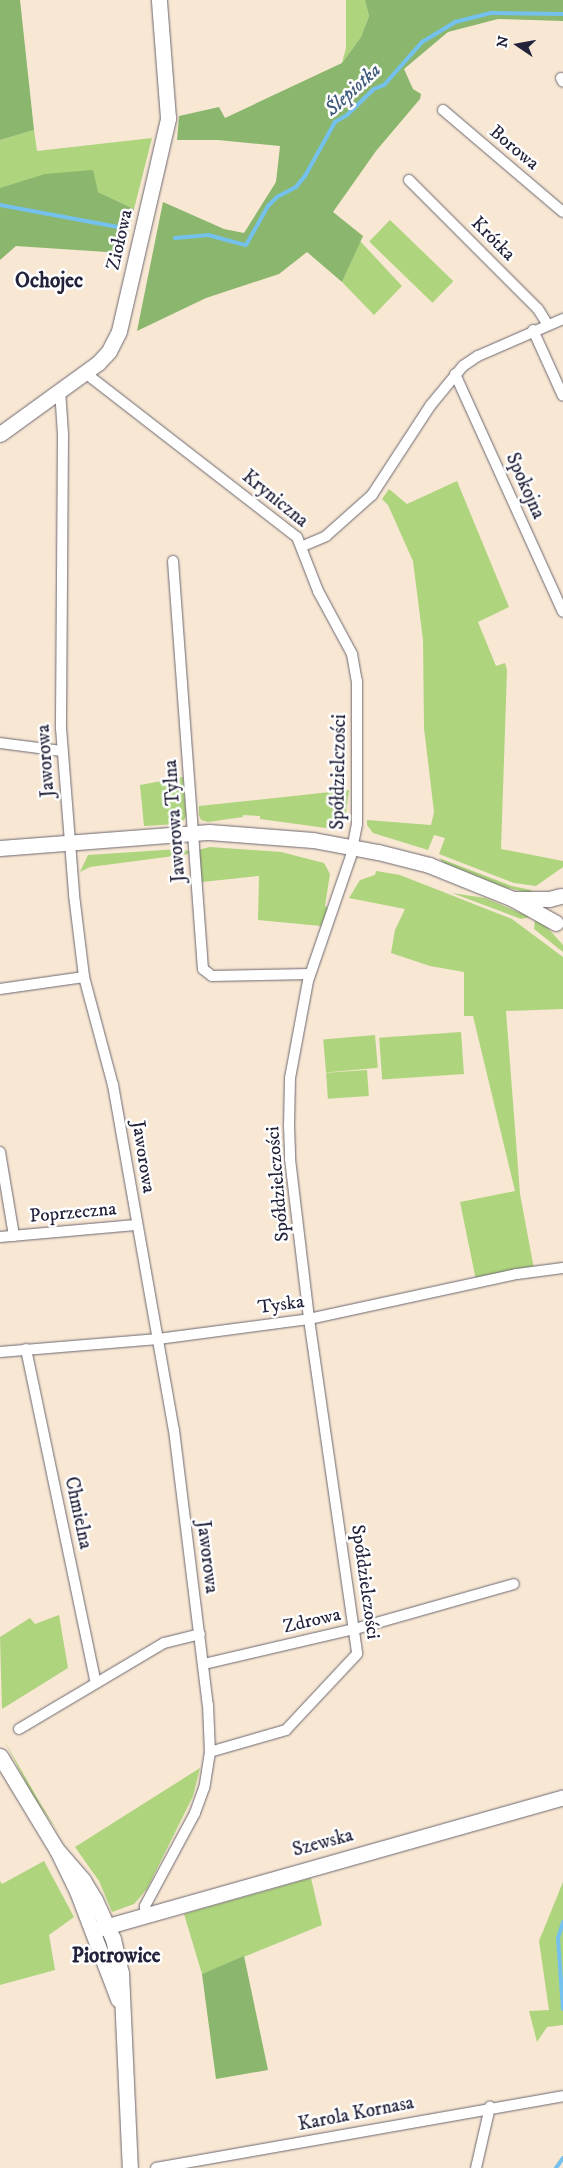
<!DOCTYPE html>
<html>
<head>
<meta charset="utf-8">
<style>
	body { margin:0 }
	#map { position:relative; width:563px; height:2168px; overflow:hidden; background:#f7e7d3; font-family:"IM FELL DW Pica",serif }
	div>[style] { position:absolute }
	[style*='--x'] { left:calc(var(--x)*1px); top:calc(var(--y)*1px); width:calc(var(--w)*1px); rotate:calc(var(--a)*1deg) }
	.green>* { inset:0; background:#aed47e; transform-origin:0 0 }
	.forest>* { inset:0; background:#8ab66d }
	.stream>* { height:4px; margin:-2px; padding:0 2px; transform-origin:2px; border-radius:2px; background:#75c1ee }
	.roads { filter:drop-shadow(0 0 1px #6d6770) drop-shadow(0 0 1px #6d6770) }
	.street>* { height:10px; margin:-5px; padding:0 5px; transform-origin:5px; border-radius:5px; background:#fff }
	.secondary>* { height:15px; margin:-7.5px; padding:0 7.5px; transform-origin:7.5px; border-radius:7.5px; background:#fff }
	span { translate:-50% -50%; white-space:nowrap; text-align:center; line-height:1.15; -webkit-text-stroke:5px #fff; paint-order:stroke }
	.street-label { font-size:19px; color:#22223b }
	.water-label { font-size:20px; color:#3f5a7a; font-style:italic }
	.quarter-label { font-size:21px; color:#22223b; font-weight:700 }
	.north { position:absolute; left:493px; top:20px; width:50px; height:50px; -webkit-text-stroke:4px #fff; paint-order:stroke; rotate:282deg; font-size:14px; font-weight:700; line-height:20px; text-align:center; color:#22223b }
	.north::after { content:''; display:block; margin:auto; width:18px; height:22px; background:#22223b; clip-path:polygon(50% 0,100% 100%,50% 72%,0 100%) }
</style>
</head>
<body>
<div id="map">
	<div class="green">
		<i style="clip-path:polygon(346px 0,365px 0,369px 16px,361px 37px,342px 63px,346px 48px)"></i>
		<i style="clip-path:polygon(34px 130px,37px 151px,152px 138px,134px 209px,98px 192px,0 188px,0 140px)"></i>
		<i style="left:390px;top:220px;width:88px;height:30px;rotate:44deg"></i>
		<i style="clip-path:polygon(360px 241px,402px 286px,374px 315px,342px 282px)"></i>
		<i style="clip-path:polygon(457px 481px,509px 607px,478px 622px,496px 666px,505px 663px,507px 670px,501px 849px,563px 861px,563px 867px,536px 886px,514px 883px,439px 854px,445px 838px,434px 835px,428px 850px,373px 833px,367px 825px,367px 820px,431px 825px,434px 812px,424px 728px,423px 640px,413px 561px,388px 505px,382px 499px,389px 489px,407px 504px)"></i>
		<i style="clip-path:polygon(183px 777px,186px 816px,184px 820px,177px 824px,144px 826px,140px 785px)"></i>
		<i style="clip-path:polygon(349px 790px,346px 813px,326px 828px,260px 819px,260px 816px,243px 815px,243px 817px,208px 822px,201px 820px,199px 815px,199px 806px)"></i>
		<i style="clip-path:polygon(210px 847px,281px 852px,324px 863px,330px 874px,325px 906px,328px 908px,321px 926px,258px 920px,259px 876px,202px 882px,198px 850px)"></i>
		<i style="clip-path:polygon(179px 849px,189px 851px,189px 854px,90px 867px,80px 872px,88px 855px)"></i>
		<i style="clip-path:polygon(439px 858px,512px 886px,531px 890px,533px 894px,500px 886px,444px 863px)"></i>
		<i style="clip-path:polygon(376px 871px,400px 875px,512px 919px,563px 957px,563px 1009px,506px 1011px,520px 1194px,534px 1269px,476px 1280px,460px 1202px,515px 1191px,473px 1016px,464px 1016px,464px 972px,430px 966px,391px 953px,395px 930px,405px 909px,349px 898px,360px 880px,375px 875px)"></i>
		<i style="clip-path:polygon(452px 893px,485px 898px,530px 917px,521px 919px)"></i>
		<i style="clip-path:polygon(535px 919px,545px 925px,563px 945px,563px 952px,534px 929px)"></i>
		<i style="left:461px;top:1032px;width:42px;height:82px;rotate:86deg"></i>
		<i style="left:375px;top:1035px;width:33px;height:52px;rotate:85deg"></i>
		<i style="left:367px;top:1070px;width:26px;height:41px;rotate:86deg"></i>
		<i style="clip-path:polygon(59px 1615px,68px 1668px,2px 1709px,0 1637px,30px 1618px,35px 1624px)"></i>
		<i style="clip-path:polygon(4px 1740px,40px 1803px,59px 1833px,33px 1796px)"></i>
		<i style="clip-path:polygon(200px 1768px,193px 1796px,147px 1889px,134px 1904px,112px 1912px,99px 1881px,75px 1847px)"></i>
		<i style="clip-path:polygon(44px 1861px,74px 1917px,49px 1935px,55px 1970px,0 1985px,0 1881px,2px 1884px)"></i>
		<i style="clip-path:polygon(311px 1878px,322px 1925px,202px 1974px,184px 1914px)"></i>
		<i style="clip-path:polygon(563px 1882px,563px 2025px,547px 2027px,537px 2042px,529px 2011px,549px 2010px,539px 1941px)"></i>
	</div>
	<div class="forest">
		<i style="clip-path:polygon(0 0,20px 0,34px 130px,0 140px)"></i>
		<i style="clip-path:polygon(365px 0,563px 0,563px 21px,498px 19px,448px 32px,404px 69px,413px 89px,421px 94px,420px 99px,376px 151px,333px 212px,363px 236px,342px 282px,307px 252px,279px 274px,206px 298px,137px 331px,163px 202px,224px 229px,244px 233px,276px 182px,280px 146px,218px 140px,177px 140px,179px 116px,219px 107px,225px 118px,342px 63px,361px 37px,369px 16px)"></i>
		<i style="clip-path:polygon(93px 170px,98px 192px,134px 209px,122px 253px,16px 246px,0 260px,0 188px,45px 174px)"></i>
		<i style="clip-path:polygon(244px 1956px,268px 2070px,216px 2079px,202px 1974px)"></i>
	</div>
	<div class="stream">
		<i style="--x:0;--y:205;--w:120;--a:10.6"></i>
		<i style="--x:175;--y:238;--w:33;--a:-5"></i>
		<i style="--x:208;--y:235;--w:39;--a:15"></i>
		<i style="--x:246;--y:245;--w:45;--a:-60.6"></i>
		<i style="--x:268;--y:206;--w:13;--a:-45"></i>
		<i style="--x:277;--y:197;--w:21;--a:-28"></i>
		<i style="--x:296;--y:187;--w:14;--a:-51"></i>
		<i style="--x:305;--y:176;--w:62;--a:-60.9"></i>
		<i style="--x:335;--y:122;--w:14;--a:-30"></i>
		<i style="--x:347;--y:115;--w:37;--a:-44"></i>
		<i style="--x:374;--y:89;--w:11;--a:-22"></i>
		<i style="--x:384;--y:85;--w:57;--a:-48.5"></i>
		<i style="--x:422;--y:42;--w:39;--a:-31"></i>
		<i style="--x:455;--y:22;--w:37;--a:-14"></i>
		<i style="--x:491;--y:13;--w:72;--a:0.8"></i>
		<i style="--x:563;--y:1922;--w:17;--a:107"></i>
		<i style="--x:558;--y:1938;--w:71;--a:86"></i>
		<i style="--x:556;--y:2168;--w:12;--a:-55"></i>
	</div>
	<div class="roads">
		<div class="street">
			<i style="--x:561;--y:78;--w:4;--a:63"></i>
			<i style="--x:443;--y:110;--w:157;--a:40.4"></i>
			<i style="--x:409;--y:180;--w:182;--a:45"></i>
			<i style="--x:538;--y:309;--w:19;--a:58"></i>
			<i style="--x:533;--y:330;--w:72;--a:65.6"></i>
			<i style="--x:84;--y:372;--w:269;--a:37.8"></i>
			<i style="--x:297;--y:537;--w:58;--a:68.7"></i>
			<i style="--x:318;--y:591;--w:72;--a:61.6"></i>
			<i style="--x:352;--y:654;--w:27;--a:80"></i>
			<i style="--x:357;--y:681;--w:143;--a:90"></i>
			<i style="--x:357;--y:824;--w:33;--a:101"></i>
			<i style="--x:351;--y:856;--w:132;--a:109"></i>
			<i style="--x:308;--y:981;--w:99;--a:100.5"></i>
			<i style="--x:290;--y:1078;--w:47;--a:91.2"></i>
			<i style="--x:289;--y:1125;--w:34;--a:88"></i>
			<i style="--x:290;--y:1159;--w:161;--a:83.2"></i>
			<i style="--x:309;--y:1319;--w:338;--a:81.8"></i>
			<i style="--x:357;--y:1654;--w:104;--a:133.1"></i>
			<i style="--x:286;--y:1730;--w:79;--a:163.9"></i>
			<i style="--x:455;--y:374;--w:261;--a:65.6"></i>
			<i style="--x:60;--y:390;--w:44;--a:86.1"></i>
			<i style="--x:63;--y:434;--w:294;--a:90.4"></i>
			<i style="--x:61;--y:728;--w:168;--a:85.5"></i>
			<i style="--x:74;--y:895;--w:83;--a:83"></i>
			<i style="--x:84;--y:977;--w:112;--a:75"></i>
			<i style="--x:113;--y:1085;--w:350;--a:80"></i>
			<i style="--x:174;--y:1430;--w:277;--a:83"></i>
			<i style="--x:208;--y:1705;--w:47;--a:87.6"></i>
			<i style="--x:210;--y:1752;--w:36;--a:99"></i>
			<i style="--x:204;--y:1788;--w:27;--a:110"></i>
			<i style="--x:195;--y:1813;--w:106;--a:118.3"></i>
			<i style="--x:145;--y:1906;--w:7;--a:90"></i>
			<i style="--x:303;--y:546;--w:25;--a:-23"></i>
			<i style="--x:326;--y:536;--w:62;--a:-41.7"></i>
			<i style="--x:372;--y:495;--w:106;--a:-56.9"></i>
			<i style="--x:430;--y:406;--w:52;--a:-50.5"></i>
			<i style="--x:463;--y:366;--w:18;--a:-34"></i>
			<i style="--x:478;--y:356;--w:93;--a:-23.5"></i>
			<i style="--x:173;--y:561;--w:409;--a:85.8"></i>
			<i style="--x:203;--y:969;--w:11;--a:38"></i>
			<i style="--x:212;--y:976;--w:98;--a:-1.2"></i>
			<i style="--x:0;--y:743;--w:63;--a:7.4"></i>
			<i style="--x:0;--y:989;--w:85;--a:-8.1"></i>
			<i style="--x:0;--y:1152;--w:85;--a:80.5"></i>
			<i style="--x:0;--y:1237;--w:136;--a:-5.1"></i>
			<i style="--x:26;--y:1349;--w:341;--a:78.2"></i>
			<i style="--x:0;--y:1352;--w:159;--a:-4.7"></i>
			<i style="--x:158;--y:1339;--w:152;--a:-7.5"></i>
			<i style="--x:309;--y:1319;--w:213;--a:-12.2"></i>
			<i style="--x:517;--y:1274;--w:46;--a:-7.4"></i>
			<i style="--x:204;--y:1664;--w:155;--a:-13.1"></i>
			<i style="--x:355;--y:1629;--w:165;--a:-15.8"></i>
			<i style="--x:19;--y:1729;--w:169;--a:-30.7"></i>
			<i style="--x:164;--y:1643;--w:37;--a:-14"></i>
			<i style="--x:156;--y:2168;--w:413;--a:-10"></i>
			<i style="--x:476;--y:2168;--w:63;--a:-77.1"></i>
		</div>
		<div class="secondary">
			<i style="--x:0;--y:434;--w:121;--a:-35.9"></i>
			<i style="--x:98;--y:363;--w:16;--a:-47"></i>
			<i style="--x:109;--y:351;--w:22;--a:-63"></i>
			<i style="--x:119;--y:331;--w:219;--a:-77"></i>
			<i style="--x:168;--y:118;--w:118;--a:-94.4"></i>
			<i style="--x:0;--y:848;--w:210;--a:-4.4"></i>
			<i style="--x:209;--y:832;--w:104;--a:4.4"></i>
			<i style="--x:313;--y:840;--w:66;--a:10.5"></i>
			<i style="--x:378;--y:852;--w:53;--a:14.3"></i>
			<i style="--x:429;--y:865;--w:91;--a:22"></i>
			<i style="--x:513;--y:899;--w:49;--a:29.2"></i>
			<i style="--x:514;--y:899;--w:35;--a:0"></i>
			<i style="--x:549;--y:899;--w:12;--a:-14"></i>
			<i style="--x:0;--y:1756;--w:110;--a:58.8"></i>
			<i style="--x:57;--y:1850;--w:46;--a:64"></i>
			<i style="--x:77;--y:1891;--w:116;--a:69.2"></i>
			<i style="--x:57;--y:1850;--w:40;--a:49"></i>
			<i style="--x:83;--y:1880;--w:23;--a:59"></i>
			<i style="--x:95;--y:1900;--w:43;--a:65.2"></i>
			<i style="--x:113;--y:1939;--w:35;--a:77"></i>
			<i style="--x:121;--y:1973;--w:195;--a:87.4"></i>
			<i style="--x:94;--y:1930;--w:487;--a:-15.8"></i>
		</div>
	</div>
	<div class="street-label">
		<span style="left:514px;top:148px;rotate:40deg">Borowa</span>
		<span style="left:493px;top:239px;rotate:45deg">Krótka</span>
		<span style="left:120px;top:240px;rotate:-77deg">Ziołowa</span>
		<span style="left:525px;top:486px;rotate:66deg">Spokojna</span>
		<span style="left:275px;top:499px;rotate:39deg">Kryniczna</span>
		<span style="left:46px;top:761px;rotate:-94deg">Jaworowa</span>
		<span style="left:339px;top:772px;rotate:-89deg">Spółdzielczości</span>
		<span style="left:175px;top:821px;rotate:-94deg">Jaworowa Tylna</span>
		<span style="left:143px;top:1157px;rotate:81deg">Jaworowa</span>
		<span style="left:278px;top:1184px;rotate:-95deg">Spółdzielczości</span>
		<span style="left:73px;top:1213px;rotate:-5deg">Poprzeczna</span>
		<span style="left:281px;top:1305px;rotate:-8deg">Tyska</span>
		<span style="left:78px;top:1513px;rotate:78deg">Chmielna</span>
		<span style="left:207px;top:1557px;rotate:83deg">Jaworowa</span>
		<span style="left:365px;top:1582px;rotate:82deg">Spółdzielczości</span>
		<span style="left:312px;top:1621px;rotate:-13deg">Zdrowa</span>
		<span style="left:323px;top:1843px;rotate:-15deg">Szewska</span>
		<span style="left:356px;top:2114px;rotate:-11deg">Karola Kornasa</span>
	</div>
	<div class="water-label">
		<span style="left:353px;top:90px;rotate:-42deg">Ślepiotka</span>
	</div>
	<div class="quarter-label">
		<span style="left:49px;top:281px">Ochojec</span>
		<span style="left:116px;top:1956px">Piotrowice</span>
	</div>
	<div class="north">N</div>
</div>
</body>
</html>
